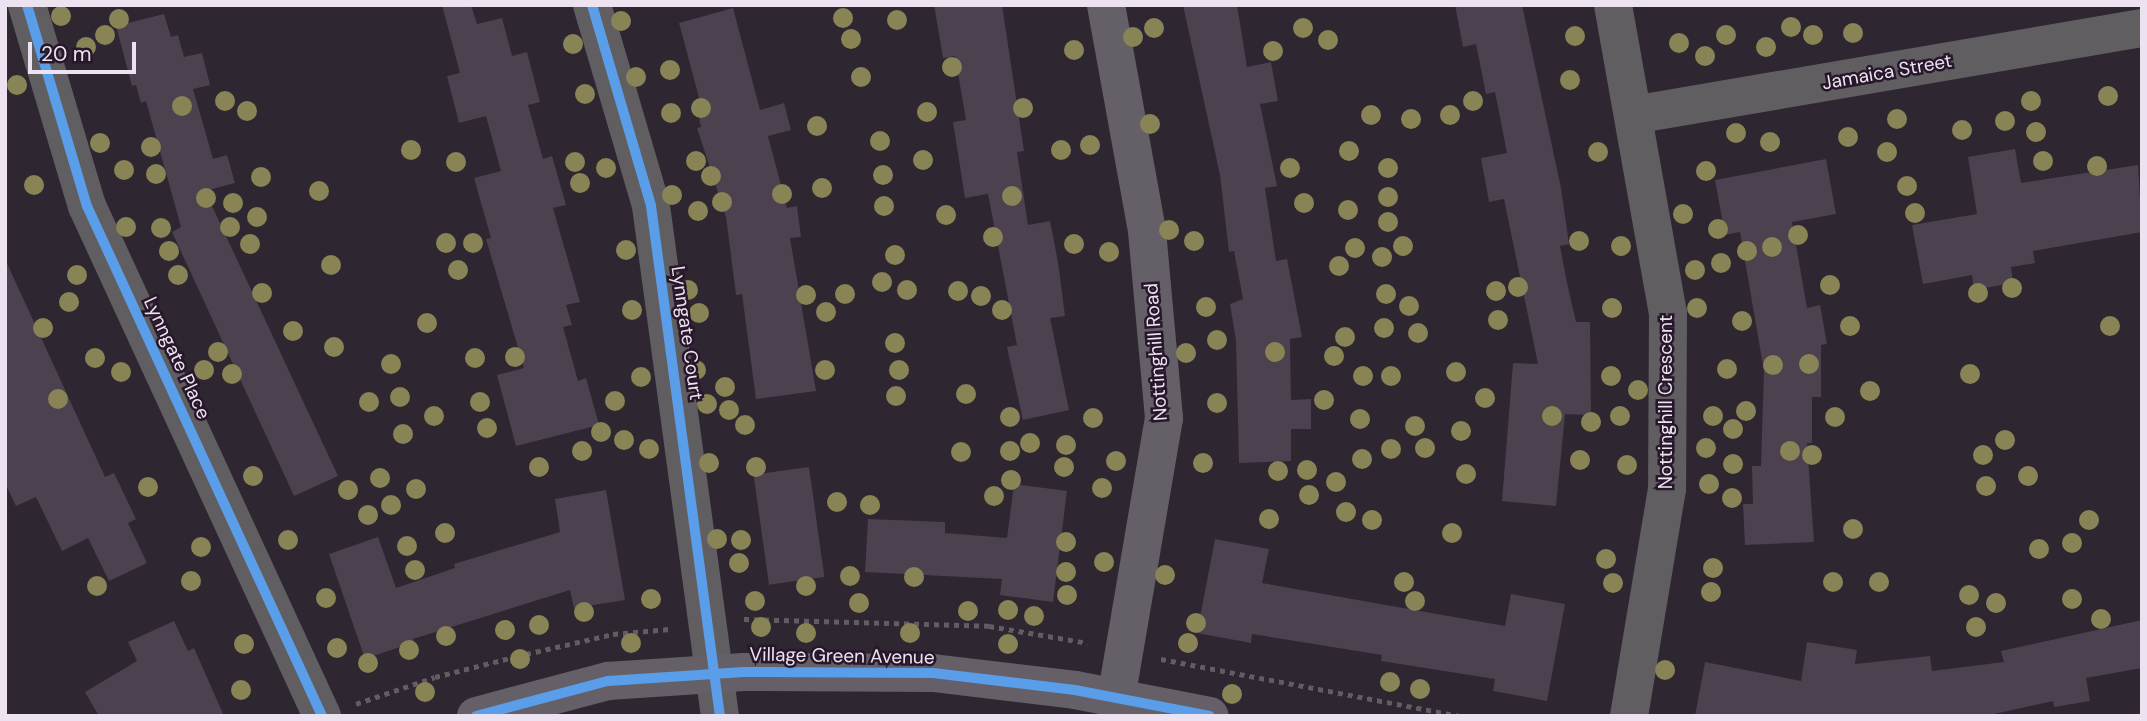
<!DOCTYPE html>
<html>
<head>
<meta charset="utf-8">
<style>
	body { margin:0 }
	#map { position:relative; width:2147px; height:721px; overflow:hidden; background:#2e2631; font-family:"DM Sans",sans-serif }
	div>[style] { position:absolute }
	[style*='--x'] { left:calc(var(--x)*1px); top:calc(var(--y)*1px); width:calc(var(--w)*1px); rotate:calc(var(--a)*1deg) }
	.building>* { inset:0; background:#4c414f; transform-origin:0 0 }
	.path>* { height:4.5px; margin-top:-2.25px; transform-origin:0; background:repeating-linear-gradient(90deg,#625d63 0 5px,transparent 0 10px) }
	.street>* { height:38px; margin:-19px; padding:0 19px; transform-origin:19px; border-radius:19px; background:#615e62 }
	.secondary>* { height:38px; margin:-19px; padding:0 19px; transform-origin:19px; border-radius:19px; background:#656067 }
	.cycleway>* { height:10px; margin:-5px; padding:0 5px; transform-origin:5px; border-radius:5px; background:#5a9eea }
	.trees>* { width:20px; height:20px; margin:-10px; border-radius:50%; background:#888455 }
	span { translate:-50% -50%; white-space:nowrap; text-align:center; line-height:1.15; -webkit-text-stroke:5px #27172b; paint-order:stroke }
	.street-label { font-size:19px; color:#ede2f0 }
	.frame { position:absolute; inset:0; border:7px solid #ede2f0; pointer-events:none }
	.scale { position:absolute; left:28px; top:42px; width:108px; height:32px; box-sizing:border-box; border:4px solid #ede2f0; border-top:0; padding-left:9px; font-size:21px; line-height:24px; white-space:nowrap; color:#ede2f0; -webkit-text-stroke:5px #27172b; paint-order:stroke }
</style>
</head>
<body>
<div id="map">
	<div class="building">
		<i style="clip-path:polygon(442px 5px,471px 5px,477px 24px,502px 18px,512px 56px,527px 52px,540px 102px,528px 105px,543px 159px,552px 156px,566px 205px,553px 208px,580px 302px,566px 305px,572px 325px,563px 327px,578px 381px,586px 378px,599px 425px,516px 446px,497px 375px,524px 368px,486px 239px,491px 238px,474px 178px,501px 171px,486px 116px,459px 123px,447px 76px,460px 73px)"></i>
		<i style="clip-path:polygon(934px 5px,1002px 5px,1024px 151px,1017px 152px,1028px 225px,1050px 221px,1058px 262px,1065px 316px,1050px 318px,1069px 410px,1023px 420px,1007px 347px,1017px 345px,988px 194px,965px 198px,953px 122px,966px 120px,955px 56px,943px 58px)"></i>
		<i style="clip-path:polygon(1183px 5px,1237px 5px,1247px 67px,1271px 62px,1278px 101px,1260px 104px,1277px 186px,1265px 188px,1276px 261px,1287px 259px,1302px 337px,1290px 339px,1291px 400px,1311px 399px,1311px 429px,1291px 429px,1291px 461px,1239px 463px,1236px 341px,1230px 304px,1243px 299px,1234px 251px,1229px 252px,1220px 175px)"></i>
		<i style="clip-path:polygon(1455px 5px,1522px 5px,1561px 188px,1569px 244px,1560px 246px,1567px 283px,1576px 322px,1590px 322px,1591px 415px,1565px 414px,1556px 506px,1502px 501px,1513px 363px,1538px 364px,1504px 199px,1489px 202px,1481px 158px,1507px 153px,1495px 92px,1486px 94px,1476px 44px,1463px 47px)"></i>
		<i style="clip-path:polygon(733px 8px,760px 110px,784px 103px,791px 130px,768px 136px,787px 208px,797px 206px,801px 237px,790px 238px,816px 391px,756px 399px,742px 294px,736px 295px,726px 217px,697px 128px,701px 127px,699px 118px,704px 116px,679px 23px)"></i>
		<i style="clip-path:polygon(164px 14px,171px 37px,178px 35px,184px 57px,202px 53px,210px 85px,193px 89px,213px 159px,227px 155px,235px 183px,205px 191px,338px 476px,294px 496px,172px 232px,181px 227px,146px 101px,141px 103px,136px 85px,132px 86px,116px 26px)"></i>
		<i style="clip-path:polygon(2015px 149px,2021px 183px,2138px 165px,2142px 232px,2033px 251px,2035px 263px,2011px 267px,2013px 283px,1974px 290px,1972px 275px,1923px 284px,1912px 225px,1977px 214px,1968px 157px)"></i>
		<i style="clip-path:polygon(1826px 159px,1836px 214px,1792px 222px,1807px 308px,1820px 305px,1827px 344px,1821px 345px,1821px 397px,1812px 397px,1812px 443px,1807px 443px,1814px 542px,1745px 545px,1743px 504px,1753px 504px,1752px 466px,1761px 466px,1764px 371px,1740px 232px,1725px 235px,1715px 180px)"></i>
		<i style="clip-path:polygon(5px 259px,105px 477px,114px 473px,136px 519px,128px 523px,147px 563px,109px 581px,88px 538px,62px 551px,36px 497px,16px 506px,5px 483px)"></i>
		<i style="left:809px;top:467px;width:111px;height:56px;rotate:82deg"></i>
		<i style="clip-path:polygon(1014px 484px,1067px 491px,1053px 602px,1000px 595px,1002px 579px,865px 572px,868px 519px,945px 522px,945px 533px,1007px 538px)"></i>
		<i style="clip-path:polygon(606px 490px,625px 600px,574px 608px,570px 590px,413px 639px,414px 642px,365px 659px,329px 554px,378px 537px,396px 588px,455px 568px,454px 564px,560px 532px,555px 499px)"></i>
		<i style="clip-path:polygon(1215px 539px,1269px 549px,1262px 583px,1505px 626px,1511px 594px,1565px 604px,1547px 701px,1493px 691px,1495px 679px,1381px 661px,1382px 655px,1252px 634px,1251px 643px,1197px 633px)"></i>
		<i style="clip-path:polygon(2142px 620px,2142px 668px,2086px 678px,2090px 701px,2054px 707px,2053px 701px,1985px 716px,1695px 716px,1705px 662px,1801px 681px,1807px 642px,1857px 650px,1855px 664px,1930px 656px,1932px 671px,2004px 662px,2001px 651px)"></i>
		<i style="clip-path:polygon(174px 621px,188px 651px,194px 648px,224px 716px,99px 716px,85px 692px,137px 661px,128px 642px)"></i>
	</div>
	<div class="path">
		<i style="--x:744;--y:619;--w:245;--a:1.6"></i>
		<i style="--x:989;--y:626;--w:100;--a:9.7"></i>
		<i style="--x:1161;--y:659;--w:305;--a:10.8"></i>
		<i style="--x:356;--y:704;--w:83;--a:-18.9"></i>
		<i style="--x:435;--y:677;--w:94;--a:-14.2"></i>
		<i style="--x:526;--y:654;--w:89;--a:-12.9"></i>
		<i style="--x:613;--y:634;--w:57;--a:-5"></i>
	</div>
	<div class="street">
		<i style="--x:27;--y:5;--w:210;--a:73.4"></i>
		<i style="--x:87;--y:206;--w:562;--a:65.26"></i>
		<i style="--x:592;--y:5;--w:209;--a:73.6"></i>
		<i style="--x:651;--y:206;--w:515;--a:82.3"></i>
		<i style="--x:1613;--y:5;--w:313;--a:79.9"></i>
		<i style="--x:1668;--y:313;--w:176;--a:90.3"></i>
		<i style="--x:1667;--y:489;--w:230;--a:99.5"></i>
		<i style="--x:1633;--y:115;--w:516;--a:-9.7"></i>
	</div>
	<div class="secondary">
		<i style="--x:1106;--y:5;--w:230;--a:79.7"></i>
		<i style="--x:1147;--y:231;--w:188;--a:84.8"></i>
		<i style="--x:1164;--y:418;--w:284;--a:99.7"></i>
		<i style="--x:476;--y:716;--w:137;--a:-14.9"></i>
		<i style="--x:608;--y:681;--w:136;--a:-3.8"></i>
		<i style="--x:744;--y:672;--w:189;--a:0.3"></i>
		<i style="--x:933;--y:673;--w:143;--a:6.8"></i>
		<i style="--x:1075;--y:690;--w:137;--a:10.9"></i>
	</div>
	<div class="cycleway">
		<i style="--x:27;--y:5;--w:210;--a:73.4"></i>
		<i style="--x:87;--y:206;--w:562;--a:65.26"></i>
		<i style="--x:592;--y:5;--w:209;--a:73.6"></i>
		<i style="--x:651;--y:206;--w:515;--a:82.3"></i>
		<i style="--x:476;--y:716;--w:137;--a:-14.9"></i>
		<i style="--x:608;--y:681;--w:136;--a:-3.8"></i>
		<i style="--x:744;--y:672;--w:189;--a:0.3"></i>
		<i style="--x:933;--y:673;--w:143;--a:6.8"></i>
		<i style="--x:1075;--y:690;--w:137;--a:10.9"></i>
	</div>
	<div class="trees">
		<i style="left:61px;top:16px"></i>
		<i style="left:843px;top:18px"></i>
		<i style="left:119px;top:19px"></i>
		<i style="left:897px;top:20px"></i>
		<i style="left:621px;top:21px"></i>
		<i style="left:1791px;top:27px"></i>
		<i style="left:1154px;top:28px"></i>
		<i style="left:1303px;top:28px"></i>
		<i style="left:1853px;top:33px"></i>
		<i style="left:105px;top:35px"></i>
		<i style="left:1726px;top:35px"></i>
		<i style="left:1813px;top:35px"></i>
		<i style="left:1575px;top:36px"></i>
		<i style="left:1133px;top:37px"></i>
		<i style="left:851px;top:39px"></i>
		<i style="left:1328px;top:40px"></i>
		<i style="left:1679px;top:43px"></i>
		<i style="left:573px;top:44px"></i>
		<i style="left:86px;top:47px"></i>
		<i style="left:1766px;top:47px"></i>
		<i style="left:1074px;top:50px"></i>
		<i style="left:1273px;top:51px"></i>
		<i style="left:1705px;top:56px"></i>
		<i style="left:952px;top:67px"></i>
		<i style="left:670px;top:70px"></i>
		<i style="left:636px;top:77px"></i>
		<i style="left:861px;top:77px"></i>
		<i style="left:1570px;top:80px"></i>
		<i style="left:17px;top:85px"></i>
		<i style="left:585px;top:94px"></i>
		<i style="left:2108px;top:96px"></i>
		<i style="left:225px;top:101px"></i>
		<i style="left:1473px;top:101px"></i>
		<i style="left:2031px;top:101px"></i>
		<i style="left:182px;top:106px"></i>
		<i style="left:701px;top:108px"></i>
		<i style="left:1023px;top:108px"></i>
		<i style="left:247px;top:111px"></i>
		<i style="left:927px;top:112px"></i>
		<i style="left:671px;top:113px"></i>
		<i style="left:1371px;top:115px"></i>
		<i style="left:1450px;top:115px"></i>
		<i style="left:1411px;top:119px"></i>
		<i style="left:1897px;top:119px"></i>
		<i style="left:2005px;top:121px"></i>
		<i style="left:1150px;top:124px"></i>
		<i style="left:817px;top:126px"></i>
		<i style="left:1962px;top:130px"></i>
		<i style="left:2036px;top:132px"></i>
		<i style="left:1736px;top:133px"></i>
		<i style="left:1848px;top:137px"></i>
		<i style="left:880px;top:141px"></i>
		<i style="left:1770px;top:142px"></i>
		<i style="left:100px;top:143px"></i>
		<i style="left:1090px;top:145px"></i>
		<i style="left:151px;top:147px"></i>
		<i style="left:411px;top:150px"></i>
		<i style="left:1061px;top:150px"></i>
		<i style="left:1349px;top:151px"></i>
		<i style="left:1598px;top:152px"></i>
		<i style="left:1887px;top:152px"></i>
		<i style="left:923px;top:160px"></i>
		<i style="left:696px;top:161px"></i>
		<i style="left:2043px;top:161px"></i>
		<i style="left:456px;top:162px"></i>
		<i style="left:575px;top:162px"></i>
		<i style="left:2097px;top:166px"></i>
		<i style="left:606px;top:168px"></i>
		<i style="left:1290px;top:168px"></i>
		<i style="left:1388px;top:168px"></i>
		<i style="left:124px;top:170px"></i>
		<i style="left:1706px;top:171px"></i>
		<i style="left:156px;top:174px"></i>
		<i style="left:883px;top:175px"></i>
		<i style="left:711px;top:176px"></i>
		<i style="left:261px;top:177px"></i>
		<i style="left:580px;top:183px"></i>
		<i style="left:34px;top:185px"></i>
		<i style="left:1907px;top:186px"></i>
		<i style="left:822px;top:188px"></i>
		<i style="left:319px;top:191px"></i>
		<i style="left:782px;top:194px"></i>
		<i style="left:672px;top:195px"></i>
		<i style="left:1012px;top:196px"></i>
		<i style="left:1388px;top:197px"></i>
		<i style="left:206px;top:198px"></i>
		<i style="left:722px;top:202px"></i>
		<i style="left:233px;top:203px"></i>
		<i style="left:1304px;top:203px"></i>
		<i style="left:884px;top:206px"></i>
		<i style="left:1348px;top:210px"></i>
		<i style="left:698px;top:211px"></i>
		<i style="left:1915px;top:213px"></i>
		<i style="left:1683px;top:214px"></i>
		<i style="left:946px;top:215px"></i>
		<i style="left:257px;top:217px"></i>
		<i style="left:1388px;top:222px"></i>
		<i style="left:126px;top:227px"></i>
		<i style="left:230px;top:227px"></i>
		<i style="left:161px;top:228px"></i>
		<i style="left:1718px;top:229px"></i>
		<i style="left:1169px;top:230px"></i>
		<i style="left:1798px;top:235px"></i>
		<i style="left:993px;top:237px"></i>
		<i style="left:1194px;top:241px"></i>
		<i style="left:1579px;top:241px"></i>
		<i style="left:446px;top:243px"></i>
		<i style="left:473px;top:243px"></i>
		<i style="left:250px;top:244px"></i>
		<i style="left:1074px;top:244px"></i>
		<i style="left:1403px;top:246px"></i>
		<i style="left:1621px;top:246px"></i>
		<i style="left:1772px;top:247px"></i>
		<i style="left:1355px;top:248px"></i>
		<i style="left:626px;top:250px"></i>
		<i style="left:169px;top:251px"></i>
		<i style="left:1747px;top:251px"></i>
		<i style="left:1109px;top:252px"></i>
		<i style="left:895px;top:255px"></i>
		<i style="left:1382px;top:257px"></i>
		<i style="left:1721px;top:263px"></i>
		<i style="left:331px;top:265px"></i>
		<i style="left:1339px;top:266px"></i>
		<i style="left:458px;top:270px"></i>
		<i style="left:1695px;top:270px"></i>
		<i style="left:77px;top:275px"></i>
		<i style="left:178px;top:275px"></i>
		<i style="left:882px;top:282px"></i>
		<i style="left:1830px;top:285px"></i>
		<i style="left:1518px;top:287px"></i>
		<i style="left:2012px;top:288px"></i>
		<i style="left:688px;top:290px"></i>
		<i style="left:907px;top:290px"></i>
		<i style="left:958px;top:291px"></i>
		<i style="left:1496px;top:291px"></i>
		<i style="left:262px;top:293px"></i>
		<i style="left:1978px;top:293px"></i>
		<i style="left:845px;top:294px"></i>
		<i style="left:1386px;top:294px"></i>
		<i style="left:806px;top:295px"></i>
		<i style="left:981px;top:296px"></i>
		<i style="left:69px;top:302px"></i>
		<i style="left:1409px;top:306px"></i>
		<i style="left:1206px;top:307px"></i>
		<i style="left:1612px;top:308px"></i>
		<i style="left:1697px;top:308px"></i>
		<i style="left:632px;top:310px"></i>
		<i style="left:1002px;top:310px"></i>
		<i style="left:826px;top:312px"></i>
		<i style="left:699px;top:313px"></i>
		<i style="left:1498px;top:320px"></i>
		<i style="left:1742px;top:321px"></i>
		<i style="left:427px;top:323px"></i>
		<i style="left:1850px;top:326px"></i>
		<i style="left:2110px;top:326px"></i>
		<i style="left:43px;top:328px"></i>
		<i style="left:1384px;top:328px"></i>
		<i style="left:293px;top:331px"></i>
		<i style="left:1418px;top:333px"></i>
		<i style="left:1345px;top:337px"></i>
		<i style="left:1217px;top:340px"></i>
		<i style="left:895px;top:343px"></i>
		<i style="left:334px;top:347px"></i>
		<i style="left:218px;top:352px"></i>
		<i style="left:1275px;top:352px"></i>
		<i style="left:1186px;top:353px"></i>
		<i style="left:1334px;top:356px"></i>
		<i style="left:515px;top:357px"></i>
		<i style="left:95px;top:358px"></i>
		<i style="left:475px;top:358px"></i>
		<i style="left:391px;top:364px"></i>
		<i style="left:1809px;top:364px"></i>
		<i style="left:1773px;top:365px"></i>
		<i style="left:1727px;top:369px"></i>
		<i style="left:204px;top:370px"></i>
		<i style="left:696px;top:370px"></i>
		<i style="left:825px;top:370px"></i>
		<i style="left:899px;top:370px"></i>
		<i style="left:121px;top:372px"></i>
		<i style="left:1456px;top:372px"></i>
		<i style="left:232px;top:374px"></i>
		<i style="left:1970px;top:374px"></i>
		<i style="left:1363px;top:376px"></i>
		<i style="left:1391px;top:376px"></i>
		<i style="left:1611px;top:376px"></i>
		<i style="left:641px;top:377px"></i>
		<i style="left:725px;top:387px"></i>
		<i style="left:1638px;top:390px"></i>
		<i style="left:1870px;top:391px"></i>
		<i style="left:966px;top:394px"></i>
		<i style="left:896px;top:396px"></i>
		<i style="left:400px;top:397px"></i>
		<i style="left:1485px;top:398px"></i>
		<i style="left:58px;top:399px"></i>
		<i style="left:1324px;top:400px"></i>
		<i style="left:615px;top:401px"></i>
		<i style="left:369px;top:402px"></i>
		<i style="left:480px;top:402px"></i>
		<i style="left:1217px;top:403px"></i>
		<i style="left:707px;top:404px"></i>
		<i style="left:729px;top:410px"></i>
		<i style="left:1746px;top:411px"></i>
		<i style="left:434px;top:416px"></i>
		<i style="left:1552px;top:416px"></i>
		<i style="left:1620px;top:416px"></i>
		<i style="left:1713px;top:416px"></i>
		<i style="left:1010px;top:417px"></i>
		<i style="left:1835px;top:417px"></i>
		<i style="left:1093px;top:418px"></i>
		<i style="left:1360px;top:419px"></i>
		<i style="left:1591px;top:422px"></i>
		<i style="left:745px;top:425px"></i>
		<i style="left:1415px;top:426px"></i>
		<i style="left:487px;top:428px"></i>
		<i style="left:1733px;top:429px"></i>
		<i style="left:1461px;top:431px"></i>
		<i style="left:601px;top:432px"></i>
		<i style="left:403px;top:434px"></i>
		<i style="left:624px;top:440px"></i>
		<i style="left:2005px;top:440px"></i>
		<i style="left:1030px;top:443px"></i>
		<i style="left:1066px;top:445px"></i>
		<i style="left:1425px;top:448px"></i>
		<i style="left:1706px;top:448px"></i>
		<i style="left:649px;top:449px"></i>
		<i style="left:1391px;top:449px"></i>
		<i style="left:582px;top:451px"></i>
		<i style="left:1010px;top:451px"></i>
		<i style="left:1790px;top:451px"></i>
		<i style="left:961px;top:452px"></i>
		<i style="left:1812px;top:455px"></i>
		<i style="left:1983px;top:455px"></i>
		<i style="left:1362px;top:459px"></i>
		<i style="left:1580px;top:460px"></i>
		<i style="left:1116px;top:461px"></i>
		<i style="left:709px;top:463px"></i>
		<i style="left:1203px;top:463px"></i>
		<i style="left:1733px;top:464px"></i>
		<i style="left:1627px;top:465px"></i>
		<i style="left:539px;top:467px"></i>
		<i style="left:756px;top:467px"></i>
		<i style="left:1064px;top:467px"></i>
		<i style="left:1307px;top:470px"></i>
		<i style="left:1278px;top:471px"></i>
		<i style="left:1466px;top:474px"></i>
		<i style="left:253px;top:476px"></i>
		<i style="left:2028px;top:476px"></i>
		<i style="left:380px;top:478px"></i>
		<i style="left:1011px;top:480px"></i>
		<i style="left:1336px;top:482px"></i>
		<i style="left:1709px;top:484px"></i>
		<i style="left:1986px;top:486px"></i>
		<i style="left:148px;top:487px"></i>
		<i style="left:1102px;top:488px"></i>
		<i style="left:416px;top:489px"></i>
		<i style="left:348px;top:490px"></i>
		<i style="left:1309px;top:495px"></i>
		<i style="left:994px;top:496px"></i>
		<i style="left:1732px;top:498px"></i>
		<i style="left:837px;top:502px"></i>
		<i style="left:391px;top:505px"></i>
		<i style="left:870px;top:505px"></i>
		<i style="left:1346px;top:512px"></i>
		<i style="left:368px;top:515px"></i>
		<i style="left:1269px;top:519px"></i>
		<i style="left:1372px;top:520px"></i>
		<i style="left:2089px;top:520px"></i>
		<i style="left:1853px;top:529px"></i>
		<i style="left:445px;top:533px"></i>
		<i style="left:1452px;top:533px"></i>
		<i style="left:717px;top:539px"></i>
		<i style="left:288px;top:540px"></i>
		<i style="left:741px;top:540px"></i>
		<i style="left:1066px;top:542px"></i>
		<i style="left:2072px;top:543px"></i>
		<i style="left:407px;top:546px"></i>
		<i style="left:201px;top:547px"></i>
		<i style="left:2039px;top:549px"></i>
		<i style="left:1606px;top:559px"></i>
		<i style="left:1104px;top:562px"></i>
		<i style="left:739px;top:563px"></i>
		<i style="left:1713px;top:568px"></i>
		<i style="left:415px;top:570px"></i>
		<i style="left:1066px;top:572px"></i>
		<i style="left:1165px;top:575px"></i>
		<i style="left:850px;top:576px"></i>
		<i style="left:914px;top:577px"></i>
		<i style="left:191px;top:581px"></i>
		<i style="left:1404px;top:582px"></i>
		<i style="left:1833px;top:582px"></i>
		<i style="left:1879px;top:582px"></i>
		<i style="left:1613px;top:583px"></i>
		<i style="left:97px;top:586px"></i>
		<i style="left:806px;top:586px"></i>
		<i style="left:1711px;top:592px"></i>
		<i style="left:1067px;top:595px"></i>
		<i style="left:1969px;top:595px"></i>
		<i style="left:326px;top:598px"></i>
		<i style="left:651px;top:599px"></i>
		<i style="left:2072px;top:599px"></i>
		<i style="left:755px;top:601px"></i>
		<i style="left:1415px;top:601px"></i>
		<i style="left:859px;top:603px"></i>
		<i style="left:1996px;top:603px"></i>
		<i style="left:1008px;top:610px"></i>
		<i style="left:968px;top:611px"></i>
		<i style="left:584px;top:612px"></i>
		<i style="left:1034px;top:616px"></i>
		<i style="left:2101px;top:619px"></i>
		<i style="left:1196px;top:623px"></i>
		<i style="left:539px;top:625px"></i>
		<i style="left:761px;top:627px"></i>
		<i style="left:1976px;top:627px"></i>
		<i style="left:505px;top:630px"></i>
		<i style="left:806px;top:633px"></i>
		<i style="left:910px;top:633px"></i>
		<i style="left:446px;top:636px"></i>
		<i style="left:631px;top:643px"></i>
		<i style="left:1188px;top:643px"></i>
		<i style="left:244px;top:644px"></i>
		<i style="left:1008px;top:644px"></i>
		<i style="left:337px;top:648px"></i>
		<i style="left:409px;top:650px"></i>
		<i style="left:520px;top:659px"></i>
		<i style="left:368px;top:663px"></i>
		<i style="left:1665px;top:670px"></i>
		<i style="left:1390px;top:682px"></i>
		<i style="left:1420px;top:689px"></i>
		<i style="left:241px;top:690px"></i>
		<i style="left:425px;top:692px"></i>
		<i style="left:1232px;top:694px"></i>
	</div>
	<div class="street-label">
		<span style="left:1887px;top:72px;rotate:-10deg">Jamaica Street</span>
		<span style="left:687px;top:333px;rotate:82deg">Lynngate Court</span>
		<span style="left:1156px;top:352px;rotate:-94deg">Nottinghill Road</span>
		<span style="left:177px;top:358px;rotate:65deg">Lynngate Place</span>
		<span style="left:1666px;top:402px;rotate:-90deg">Nottinghill Crescent</span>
		<span style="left:842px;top:656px;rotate:1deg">Village Green Avenue</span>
	</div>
	<div class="frame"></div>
	<div class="scale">20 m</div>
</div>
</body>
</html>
